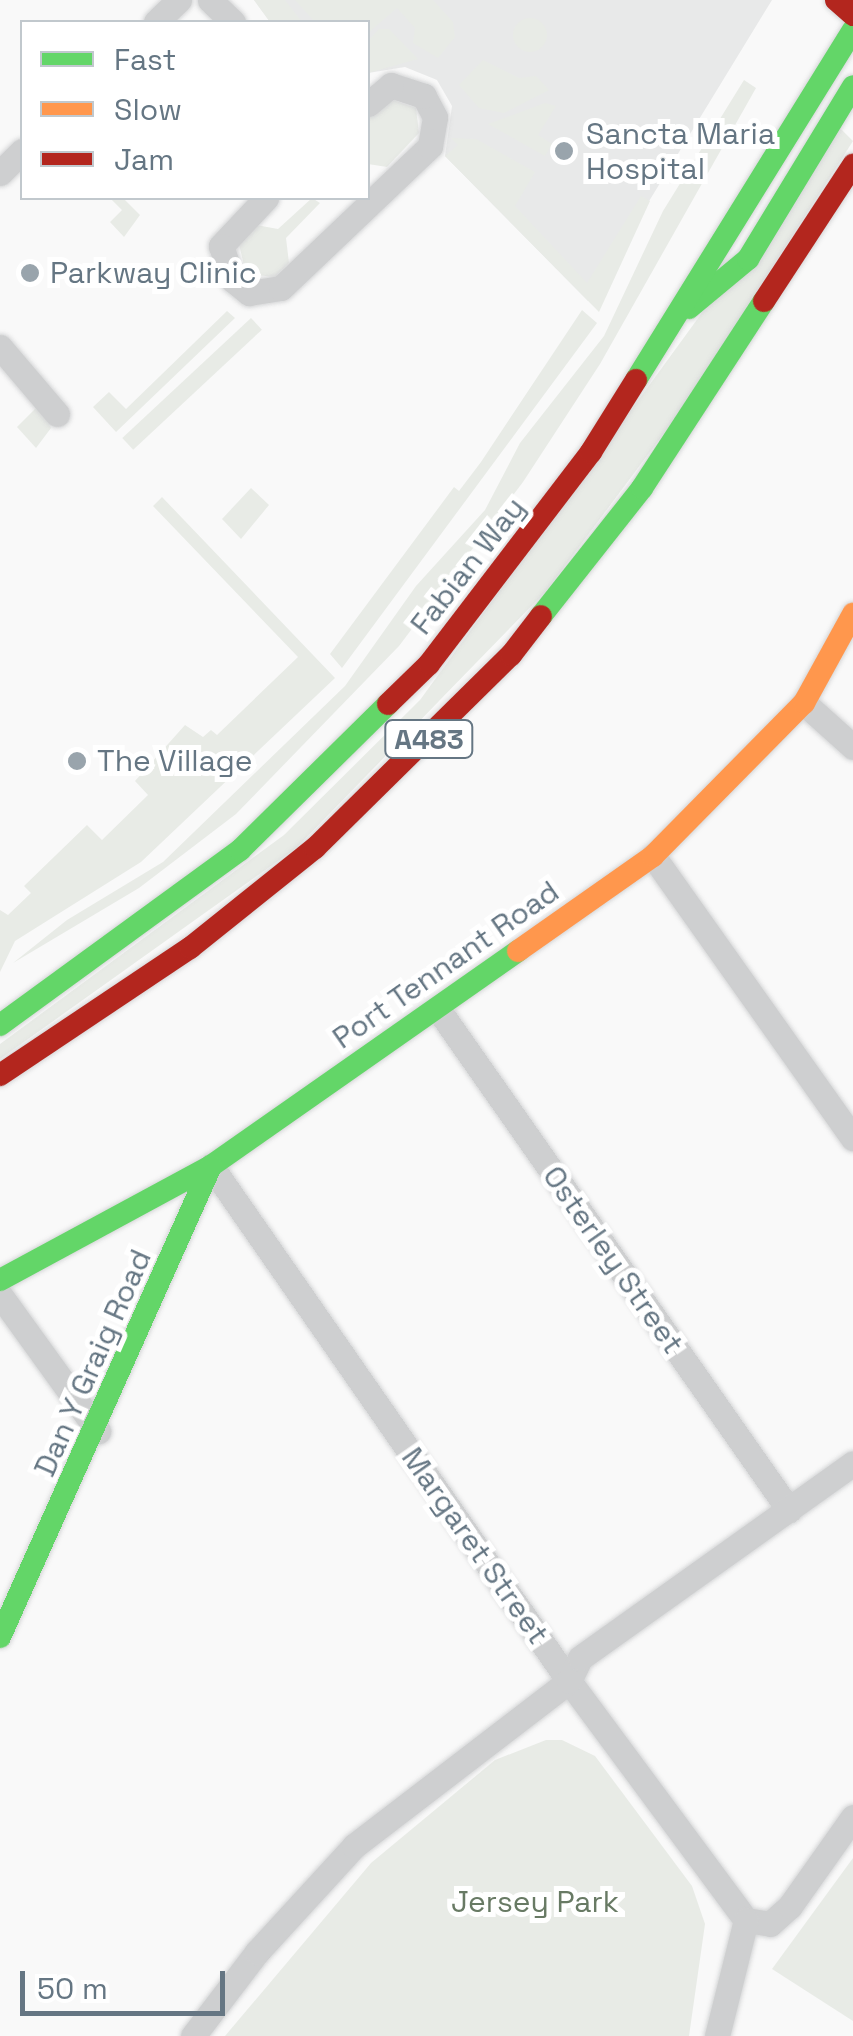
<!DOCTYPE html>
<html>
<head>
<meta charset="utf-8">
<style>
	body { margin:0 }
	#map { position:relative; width:853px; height:2036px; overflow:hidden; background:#f9f9f9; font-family:"Space Grotesk",sans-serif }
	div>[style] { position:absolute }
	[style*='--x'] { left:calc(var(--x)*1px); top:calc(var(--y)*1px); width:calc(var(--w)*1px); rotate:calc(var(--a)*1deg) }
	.built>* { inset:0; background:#e8e9e9 }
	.green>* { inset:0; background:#e8ebe6; transform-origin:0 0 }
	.round { border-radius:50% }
	.roads { filter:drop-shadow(0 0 2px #d5d6d7) drop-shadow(0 0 2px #d5d6d7) }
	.street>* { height:25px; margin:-12.5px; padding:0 12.5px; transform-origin:12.5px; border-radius:12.5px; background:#cecfd0 }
	.fast>* { height:22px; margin:-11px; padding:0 11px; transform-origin:11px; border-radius:11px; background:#63d668 }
	.slow>* { height:22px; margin:-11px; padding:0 11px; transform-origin:11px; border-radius:11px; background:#ff974d }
	.jam>* { height:22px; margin:-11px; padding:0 11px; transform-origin:11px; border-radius:11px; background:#b3261e }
	.dots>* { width:28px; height:28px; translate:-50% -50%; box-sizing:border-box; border:5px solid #fff; border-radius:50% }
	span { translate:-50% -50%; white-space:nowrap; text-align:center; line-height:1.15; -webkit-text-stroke:10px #fff; paint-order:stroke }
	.shield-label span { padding:2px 8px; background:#fff; border:2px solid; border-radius:8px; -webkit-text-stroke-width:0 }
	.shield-label { font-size:28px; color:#657683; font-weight:700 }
	.poi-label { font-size:30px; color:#657683 }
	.left { translate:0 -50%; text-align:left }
	.street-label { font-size:30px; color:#657683 }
	.park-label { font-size:30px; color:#687a64 }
	.legend { position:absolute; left:20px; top:20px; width:350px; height:180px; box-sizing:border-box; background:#fff; border:2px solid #c1c8cd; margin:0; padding:12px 18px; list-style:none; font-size:30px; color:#657683 }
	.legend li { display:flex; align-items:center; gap:20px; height:50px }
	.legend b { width:50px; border:2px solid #c1c8cd }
	.scale { position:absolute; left:20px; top:1971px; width:205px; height:45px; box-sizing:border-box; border:5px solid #657683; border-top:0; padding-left:12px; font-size:30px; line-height:35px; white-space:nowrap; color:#657683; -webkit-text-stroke:8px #fff; paint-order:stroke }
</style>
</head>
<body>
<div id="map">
	<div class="built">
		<i style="clip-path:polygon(254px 0,772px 0,588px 301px,445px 156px,452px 106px,437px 80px,405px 67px,368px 73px,368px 22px,270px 22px)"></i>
	</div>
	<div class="green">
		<i style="clip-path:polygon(254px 0,285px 0,302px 22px,270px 22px)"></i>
		<i style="clip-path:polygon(295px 0,433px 0,453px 22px,455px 37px,438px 58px,413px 43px,415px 28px,397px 8px,368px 33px,368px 22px,315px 22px)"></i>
		<i class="round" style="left:513px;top:18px;width:34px;height:34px"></i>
		<i style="clip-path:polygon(379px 29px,389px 29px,418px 59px,368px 73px,368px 41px)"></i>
		<i style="clip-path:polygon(483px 60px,519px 78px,536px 76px,549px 90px,504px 113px,479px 108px,459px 85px)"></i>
		<i style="clip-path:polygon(744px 80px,756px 88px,600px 364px,523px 482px,399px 646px,236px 814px,139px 888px,13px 963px,67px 920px,163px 862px,345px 686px,416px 586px,485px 510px,520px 443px,604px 336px,663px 211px)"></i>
		<i style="clip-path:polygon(390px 99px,416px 108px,419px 133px,387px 167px,368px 164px,368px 117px)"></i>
		<i style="clip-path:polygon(545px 103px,556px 106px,538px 135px,552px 144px,545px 156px,488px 124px)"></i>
		<i style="clip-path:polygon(838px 126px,853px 141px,676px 417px,546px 591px,296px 848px,0 1059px,0 1044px,284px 835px,420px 700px)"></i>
		<i style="clip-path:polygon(451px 138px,476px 139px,535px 172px,515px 206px,587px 283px,641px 196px,650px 201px,599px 312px,445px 156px,458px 145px)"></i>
		<i style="clip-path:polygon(110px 198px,123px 198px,140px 215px,124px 237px,110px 222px,122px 210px)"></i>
		<i style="clip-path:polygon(312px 198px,320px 203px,286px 238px,289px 263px,275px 277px,246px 274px,239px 244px,256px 225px,278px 229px)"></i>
		<i style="clip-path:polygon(582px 310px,597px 323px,342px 668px,330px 654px,454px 487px,459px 491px,481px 462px)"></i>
		<i style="clip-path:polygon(227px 311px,235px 318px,116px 432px,93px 407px,109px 392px,126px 409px)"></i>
		<i style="left:251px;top:318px;width:16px;height:176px;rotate:47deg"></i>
		<i style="clip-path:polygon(39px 405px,51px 428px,36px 448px,17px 427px)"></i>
		<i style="clip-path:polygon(251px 488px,269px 505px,241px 539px,222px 519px)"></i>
		<i style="clip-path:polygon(162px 497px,335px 678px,141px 862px,15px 941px,0 972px,0 910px,8px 915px,31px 893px,24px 886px,87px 825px,102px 840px,148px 795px,135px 781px,185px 725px,203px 737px,211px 730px,217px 735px,298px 657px,153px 506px)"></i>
		<i style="clip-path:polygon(546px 1740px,562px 1740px,595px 1756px,692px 1886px,705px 1924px,689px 2036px,225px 2036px,371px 1863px,495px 1760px)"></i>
		<i style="clip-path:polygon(853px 1858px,853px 2021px,772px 1969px)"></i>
	</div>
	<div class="roads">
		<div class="street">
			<i style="--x:210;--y:0;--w:32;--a:44"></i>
			<i style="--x:156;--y:22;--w:32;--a:-44"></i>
			<i style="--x:0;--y:173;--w:31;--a:-45"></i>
			<i style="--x:266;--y:198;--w:66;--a:133.2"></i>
			<i style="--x:221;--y:246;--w:36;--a:71"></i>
			<i style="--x:233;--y:280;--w:21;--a:39"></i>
			<i style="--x:249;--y:293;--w:32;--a:-9"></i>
			<i style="--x:281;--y:288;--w:206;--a:-43.6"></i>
			<i style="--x:430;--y:146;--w:29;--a:-80"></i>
			<i style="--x:435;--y:117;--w:24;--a:-118"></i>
			<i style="--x:424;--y:96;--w:35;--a:-162"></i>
			<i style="--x:391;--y:85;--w:30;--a:140"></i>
			<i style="--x:0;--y:347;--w:88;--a:49.6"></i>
			<i style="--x:804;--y:703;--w:66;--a:41.9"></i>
			<i style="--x:653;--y:856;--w:346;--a:54.7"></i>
			<i style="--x:438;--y:1009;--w:612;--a:54.98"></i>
			<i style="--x:211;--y:1166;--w:627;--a:55.2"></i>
			<i style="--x:569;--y:1681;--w:297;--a:53.5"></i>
			<i style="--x:0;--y:1295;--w:168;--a:54.2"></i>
			<i style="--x:746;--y:1920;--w:24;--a:9"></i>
			<i style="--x:770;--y:1924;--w:27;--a:-42"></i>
			<i style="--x:790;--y:1906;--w:109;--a:-54.7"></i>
			<i style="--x:193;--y:2036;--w:106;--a:-52.7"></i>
			<i style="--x:257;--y:1952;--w:144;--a:-47.5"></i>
			<i style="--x:354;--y:1846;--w:271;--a:-37.5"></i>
			<i style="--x:569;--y:1681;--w:25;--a:-64"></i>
			<i style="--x:580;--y:1658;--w:335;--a:-35.5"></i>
			<i style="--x:717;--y:2036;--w:120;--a:-76"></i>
		</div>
		<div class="fast">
			<i style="--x:689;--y:308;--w:77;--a:-39.7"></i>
			<i style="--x:748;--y:259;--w:202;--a:-58.7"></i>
			<i style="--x:636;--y:380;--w:412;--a:-58.2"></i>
			<i style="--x:541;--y:616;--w:163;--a:-51.7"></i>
			<i style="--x:642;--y:488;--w:223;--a:-56.9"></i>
			<i style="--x:0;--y:1025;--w:297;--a:-36.1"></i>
			<i style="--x:240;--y:850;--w:208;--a:-44.6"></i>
			<i style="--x:0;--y:1280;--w:240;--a:-28.4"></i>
			<i style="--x:211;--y:1166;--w:375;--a:-35"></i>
			<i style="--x:0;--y:1637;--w:516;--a:-65.87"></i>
		</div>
		<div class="slow">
			<i style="--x:518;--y:951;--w:165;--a:-35.1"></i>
			<i style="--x:653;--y:856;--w:215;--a:-45.4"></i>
			<i style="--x:804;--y:703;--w:102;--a:-61.2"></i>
		</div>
		<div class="jam">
			<i style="--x:836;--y:0;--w:23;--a:41"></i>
			<i style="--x:764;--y:301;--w:163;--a:-56.8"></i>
			<i style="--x:388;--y:704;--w:57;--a:-44.3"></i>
			<i style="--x:429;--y:664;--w:267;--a:-52.6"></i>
			<i style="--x:591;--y:452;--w:85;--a:-58"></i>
			<i style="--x:0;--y:1075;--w:229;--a:-33.8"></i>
			<i style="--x:190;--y:948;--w:160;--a:-38.7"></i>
			<i style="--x:315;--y:848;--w:275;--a:-44.6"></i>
			<i style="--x:511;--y:655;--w:49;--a:-52.4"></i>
		</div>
	</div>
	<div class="dots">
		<i style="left:564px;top:151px;background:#99a4ac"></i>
		<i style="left:30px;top:273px;background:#99a4ac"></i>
		<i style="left:77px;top:761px;background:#99a4ac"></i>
	</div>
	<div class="shield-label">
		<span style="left:429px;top:739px">A483</span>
	</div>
	<div class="poi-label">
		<span class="left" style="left:586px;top:151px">Sancta Maria<br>Hospital</span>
		<span class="left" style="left:50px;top:273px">Parkway Clinic</span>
		<span class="left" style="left:97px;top:761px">The Village</span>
	</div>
	<div class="street-label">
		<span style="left:468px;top:566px;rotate:-52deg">Fabian Way</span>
		<span style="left:446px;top:965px;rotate:-35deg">Port Tennant Road</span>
		<span style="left:613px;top:1260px;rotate:55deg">Osterley Street</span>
		<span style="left:93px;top:1363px;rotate:-66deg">Dan Y Graig Road</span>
		<span style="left:475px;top:1546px;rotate:55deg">Margaret Street</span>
	</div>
	<div class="park-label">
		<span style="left:535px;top:1902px">Jersey Park</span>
	</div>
	<ul class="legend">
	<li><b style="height:12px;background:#63d668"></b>Fast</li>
	<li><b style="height:12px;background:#ff974d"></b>Slow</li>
	<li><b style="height:12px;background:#b3261e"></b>Jam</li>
	</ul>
	<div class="scale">50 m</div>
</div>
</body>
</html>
